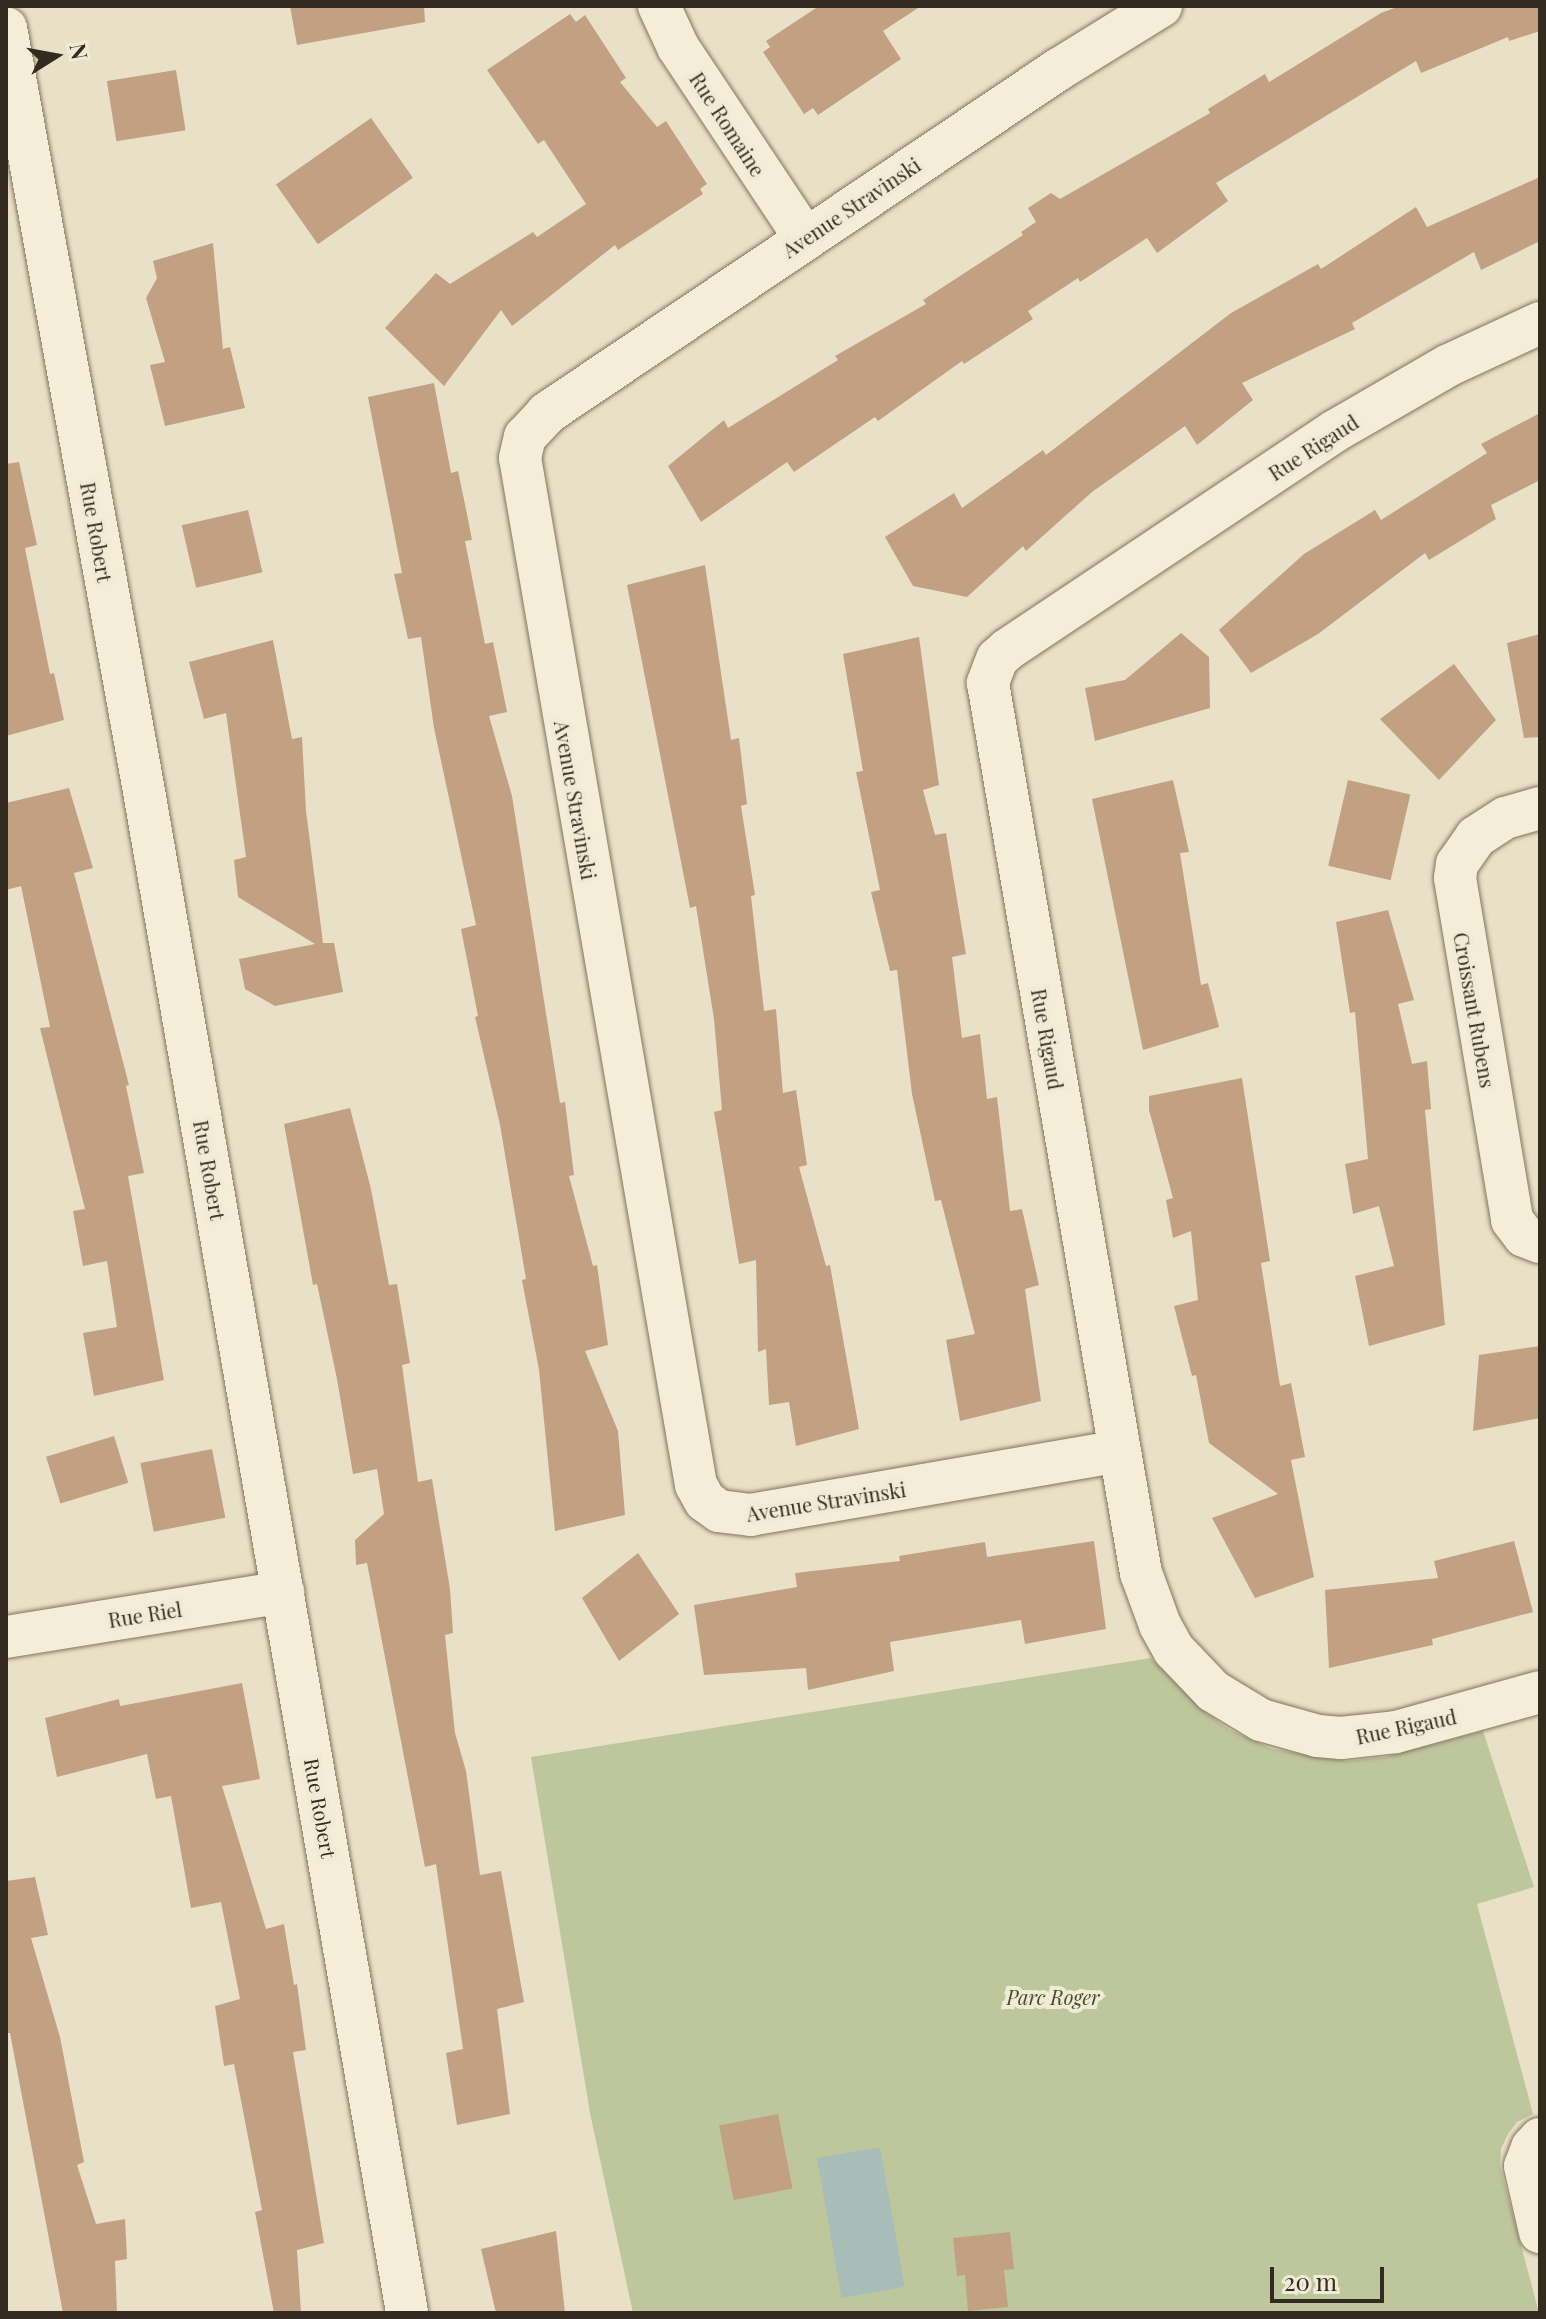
<!DOCTYPE html>
<html>
<head>
<meta charset="utf-8">
<style>
	body { margin:0 }
	#map { position:relative; width:1546px; height:2319px; overflow:hidden; background:#e9e1c7; font-family:"Playfair Display",serif }
	div>[style] { position:absolute }
	[style*='--x'] { left:calc(var(--x)*1px); top:calc(var(--y)*1px); width:calc(var(--w)*1px); rotate:calc(var(--a)*1deg) }
	.green>* { inset:0; background:#bec69c }
	.water>* { inset:0; background:#a8bdb8; transform-origin:0 0 }
	.building>* { inset:0; background:#c2a082; transform-origin:0 0 }
	.roads { filter:drop-shadow(0 0 2px #82745f) drop-shadow(0 0 2px #82745f) }
	.minor>* { height:42px; margin:-21px; padding:0 21px; transform-origin:21px; border-radius:21px; background:#f4eed9 }
	span { translate:-50% -50%; white-space:nowrap; text-align:center; line-height:1.15; -webkit-text-stroke:8px #f1ebd6; paint-order:stroke }
	.street-label { font-size:20px; color:#342b20 }
	.park-label { font-size:20px; color:#434e2a; font-style:italic }
	.frame { position:absolute; inset:0; border:8px solid #342b20; pointer-events:none }
	.north { position:absolute; left:16px; top:16px; width:80px; height:80px; -webkit-text-stroke:6px #f1ebd6; paint-order:stroke; rotate:79deg; font-size:22px; font-weight:700; line-height:32px; text-align:center; color:#342b20 }
	.north::after { content:''; display:block; margin:auto; width:28px; height:36px; background:#342b20; clip-path:polygon(50% 0,100% 100%,50% 72%,0 100%) }
	.scale { position:absolute; left:1270px; top:2267px; width:114px; height:36px; box-sizing:border-box; border:4px solid #342b20; border-top:0; padding-left:10px; font-size:24px; line-height:28px; white-space:nowrap; color:#342b20; -webkit-text-stroke:6px #f1ebd6; paint-order:stroke }
</style>
</head>
<body>
<div id="map">
	<div class="green">
		<i style="clip-path:polygon(1151px 1658px,1205px 1712px,1230px 1730px,1272px 1749px,1347px 1761px,1385px 1757px,1483px 1731px,1534px 1887px,1477px 1904px,1533px 2114px,1517px 2122px,1508px 2134px,1501px 2149px,1500px 2166px,1539px 2313px,633px 2313px,590px 2113px,531px 1757px)"></i>
	</div>
	<div class="water">
		<i style="left:880px;top:2147px;width:142px;height:64px;rotate:80deg"></i>
	</div>
	<div class="building">
		<i style="clip-path:polygon(290px 6px,424px 6px,425px 22px,297px 45px)"></i>
		<i style="clip-path:polygon(819px 6px,921px 6px,883px 31px,901px 59px,818px 115px,813px 108px,804px 114px,763px 52px,770px 47px,766px 41px)"></i>
		<i style="clip-path:polygon(1400px 6px,1540px 6px,1540px 31px,1509px 41px,1508px 37px,1421px 73px,1416px 61px,1216px 183px,1228px 201px,1157px 253px,1147px 238px,1080px 282px,1078px 278px,1028px 311px,1033px 319px,964px 364px,962px 361px,878px 421px,875px 417px,794px 472px,787px 462px,701px 522px,668px 466px,724px 420px,728px 428px,838px 360px,835px 356px,926px 304px,923px 300px,1023px 235px,1021px 232px,1036px 222px,1028px 208px,1051px 193px,1060px 199px,1210px 113px,1208px 109px,1265px 74px,1269px 82px,1381px 13px)"></i>
		<i style="clip-path:polygon(570px 14px,576px 22px,585px 15px,626px 78px,620px 82px,657px 127px,666px 121px,707px 184px,700px 189px,703px 194px,618px 250px,615px 245px,512px 326px,501px 310px,444px 386px,385px 328px,436px 273px,450px 284px,533px 232px,537px 237px,586px 204px,544px 140px,538px 144px,487px 70px)"></i>
		<i style="left:176px;top:70px;width:61px;height:70px;rotate:81deg"></i>
		<i style="left:371px;top:118px;width:73px;height:116px;rotate:55deg"></i>
		<i style="clip-path:polygon(1540px 177px,1540px 241px,1481px 270px,1474px 252px,1352px 323px,1355px 329px,1242px 383px,1253px 400px,1197px 445px,1185px 426px,1092px 492px,1026px 551px,1023px 546px,967px 597px,913px 586px,885px 537px,954px 493px,962px 508px,1043px 450px,1046px 455px,1231px 313px,1318px 264px,1321px 269px,1416px 207px,1427px 227px)"></i>
		<i style="clip-path:polygon(213px 243px,223px 349px,230px 347px,245px 408px,165px 426px,150px 365px,165px 362px,146px 298px,157px 278px,153px 261px)"></i>
		<i style="clip-path:polygon(434px 383px,451px 473px,458px 471px,466px 509px,472px 540px,465px 541px,485px 644px,493px 642px,507px 712px,489px 716px,512px 796px,560px 1103px,565px 1102px,574px 1175px,569px 1176px,593px 1266px,597px 1265px,608px 1345px,585px 1351px,618px 1431px,625px 1515px,555px 1531px,539px 1370px,522px 1280px,526px 1279px,500px 1125px,475px 1017px,478px 1016px,461px 929px,476px 925px,434px 728px,421px 637px,408px 639px,394px 574px,402px 573px,368px 397px)"></i>
		<i style="clip-path:polygon(1540px 413px,1540px 480px,1491px 505px,1496px 519px,1429px 560px,1425px 553px,1318px 634px,1251px 673px,1219px 630px,1304px 554px,1375px 510px,1381px 520px,1487px 453px,1481px 444px)"></i>
		<i style="clip-path:polygon(19px 462px,37px 545px,25px 548px,50px 674px,54px 673px,64px 720px,6px 736px,6px 464px)"></i>
		<i style="left:248px;top:510px;width:64px;height:68px;rotate:77deg"></i>
		<i style="clip-path:polygon(705px 565px,731px 740px,739px 738px,747px 804px,741px 806px,755px 895px,751px 896px,764px 1011px,776px 1009px,783px 1093px,796px 1090px,807px 1165px,799px 1167px,826px 1266px,830px 1265px,859px 1429px,796px 1446px,789px 1402px,769px 1405px,766px 1349px,758px 1352px,756px 1260px,739px 1264px,714px 1112px,722px 1110px,714px 1019px,696px 906px,690px 908px,627px 585px)"></i>
		<i style="clip-path:polygon(1181px 633px,1209px 657px,1210px 708px,1095px 741px,1085px 688px,1125px 680px)"></i>
		<i style="clip-path:polygon(1540px 634px,1540px 737px,1524px 738px,1507px 643px)"></i>
		<i style="clip-path:polygon(919px 637px,939px 785px,923px 790px,935px 835px,946px 833px,966px 954px,952px 957px,962px 1038px,980px 1034px,987px 1099px,997px 1097px,1010px 1211px,1022px 1209px,1039px 1285px,1025px 1289px,1041px 1401px,960px 1421px,946px 1340px,975px 1334px,941px 1200px,935px 1201px,912px 1094px,897px 970px,890px 971px,871px 892px,880px 890px,856px 772px,863px 771px,843px 654px)"></i>
		<i style="clip-path:polygon(273px 640px,292px 739px,302px 737px,306px 811px,323px 943px,334px 943px,343px 992px,275px 1006px,245px 989px,239px 959px,315px 944px,238px 897px,234px 860px,246px 857px,226px 713px,204px 719px,189px 662px)"></i>
		<i style="clip-path:polygon(1454px 664px,1496px 720px,1439px 780px,1380px 719px)"></i>
		<i style="clip-path:polygon(1173px 780px,1189px 852px,1180px 853px,1201px 985px,1208px 983px,1219px 1027px,1143px 1050px,1092px 799px)"></i>
		<i style="left:1348px;top:780px;width:64px;height:88px;rotate:13deg"></i>
		<i style="clip-path:polygon(69px 788px,93px 868px,74px 873px,129px 1085px,126px 1086px,144px 1173px,128px 1176px,164px 1380px,94px 1396px,83px 1333px,117px 1327px,107px 1261px,83px 1266px,73px 1211px,85px 1209px,40px 1028px,50px 1027px,21px 886px,6px 890px,6px 803px)"></i>
		<i style="clip-path:polygon(1388px 910px,1414px 1000px,1398px 1004px,1412px 1064px,1427px 1061px,1431px 1109px,1425px 1110px,1445px 1325px,1369px 1346px,1355px 1276px,1394px 1266px,1379px 1206px,1353px 1214px,1345px 1164px,1368px 1159px,1355px 1012px,1350px 1013px,1336px 922px)"></i>
		<i style="clip-path:polygon(1242px 1078px,1270px 1261px,1261px 1263px,1280px 1386px,1291px 1383px,1305px 1457px,1291px 1460px,1314px 1577px,1255px 1598px,1212px 1518px,1278px 1494px,1209px 1443px,1196px 1375px,1192px 1376px,1174px 1306px,1198px 1300px,1191px 1231px,1173px 1238px,1166px 1200px,1173px 1198px,1149px 1110px,1149px 1096px)"></i>
		<i style="clip-path:polygon(350px 1108px,371px 1189px,389px 1285px,397px 1284px,410px 1363px,402px 1365px,418px 1482px,432px 1479px,450px 1589px,453px 1633px,445px 1635px,455px 1733px,466px 1771px,480px 1875px,501px 1871px,524px 2002px,497px 2009px,510px 2114px,457px 2125px,446px 2053px,463px 2049px,436px 1864px,425px 1867px,367px 1563px,356px 1565px,355px 1540px,384px 1514px,377px 1469px,353px 1474px,337px 1379px,317px 1284px,313px 1285px,284px 1124px)"></i>
		<i style="clip-path:polygon(1540px 1346px,1540px 1418px,1473px 1431px,1479px 1355px)"></i>
		<i style="left:114px;top:1436px;width:49px;height:71px;rotate:73deg"></i>
		<i style="left:212px;top:1449px;width:70px;height:73px;rotate:79deg"></i>
		<i style="clip-path:polygon(1094px 1541px,1106px 1629px,1025px 1644px,1021px 1620px,890px 1642px,894px 1671px,808px 1690px,806px 1668px,704px 1675px,694px 1605px,797px 1587px,795px 1573px,900px 1561px,899px 1556px,985px 1542px,987px 1557px)"></i>
		<i style="clip-path:polygon(1514px 1541px,1533px 1612px,1432px 1639px,1433px 1645px,1329px 1668px,1325px 1590px,1438px 1578px,1434px 1561px)"></i>
		<i style="clip-path:polygon(638px 1553px,679px 1614px,619px 1661px,582px 1598px)"></i>
		<i style="clip-path:polygon(242px 1683px,260px 1779px,222px 1786px,266px 1929px,284px 1924px,294px 1985px,297px 1984px,306px 2050px,293px 2052px,324px 2243px,297px 2250px,301px 2313px,274px 2313px,255px 2212px,262px 2210px,234px 2064px,224px 2066px,215px 2006px,240px 1999px,221px 1902px,191px 1908px,171px 1796px,156px 1799px,147px 1754px,57px 1777px,45px 1718px,119px 1699px,120px 1706px)"></i>
		<i style="clip-path:polygon(35px 1877px,48px 1935px,31px 1938px,60px 2037px,84px 2162px,77px 2165px,96px 2224px,125px 2219px,127px 2259px,115px 2261px,117px 2313px,63px 2313px,10px 2033px,6px 2033px,6px 1881px)"></i>
		<i style="left:778px;top:2114px;width:76px;height:60px;rotate:79deg"></i>
		<i style="clip-path:polygon(556px 2231px,565px 2313px,496px 2313px,481px 2249px)"></i>
		<i style="clip-path:polygon(1010px 2232px,1014px 2269px,1004px 2270px,1008px 2307px,968px 2311px,965px 2275px,957px 2276px,953px 2238px)"></i>
	</div>
	<div class="roads">
		<div class="minor">
			<i style="--x:659;--y:6;--w:45;--a:65.1"></i>
			<i style="--x:678;--y:47;--w:229;--a:56.4"></i>
			<i style="--x:6;--y:28;--w:781;--a:79.75"></i>
			<i style="--x:145;--y:797;--w:1538;--a:80.19"></i>
			<i style="--x:1540;--y:323;--w:100;--a:155.2"></i>
			<i style="--x:1449;--y:365;--w:132;--a:149.9"></i>
			<i style="--x:1335;--y:431;--w:394;--a:146.3"></i>
			<i style="--x:1007;--y:650;--w:13;--a:138"></i>
			<i style="--x:997;--y:659;--w:26;--a:111"></i>
			<i style="--x:988;--y:683;--w:903;--a:80.25"></i>
			<i style="--x:1141;--y:1573;--w:55;--a:69.9"></i>
			<i style="--x:1160;--y:1625;--w:29;--a:61"></i>
			<i style="--x:1174;--y:1650;--w:57;--a:46.4"></i>
			<i style="--x:1213;--y:1691;--w:56;--a:31.1"></i>
			<i style="--x:1261;--y:1720;--w:59;--a:15.7"></i>
			<i style="--x:1318;--y:1736;--w:23;--a:5"></i>
			<i style="--x:1341;--y:1738;--w:55;--a:-6.2"></i>
			<i style="--x:1396;--y:1732;--w:149;--a:-15.5"></i>
			<i style="--x:1540;--y:808;--w:36;--a:164"></i>
			<i style="--x:1505;--y:818;--w:35;--a:147"></i>
			<i style="--x:1476;--y:837;--w:33;--a:125"></i>
			<i style="--x:1457;--y:864;--w:14;--a:98"></i>
			<i style="--x:1455;--y:878;--w:347;--a:80.5"></i>
			<i style="--x:1512;--y:1220;--w:20;--a:53"></i>
			<i style="--x:1524;--y:1236;--w:17;--a:21"></i>
			<i style="--x:1120;--y:1451;--w:375;--a:170.2"></i>
			<i style="--x:751;--y:1515;--w:32;--a:-173"></i>
			<i style="--x:719;--y:1511;--w:17;--a:-144"></i>
			<i style="--x:705;--y:1501;--w:18;--a:-119"></i>
			<i style="--x:696;--y:1485;--w:1042;--a:-99.72"></i>
			<i style="--x:520;--y:458;--w:22;--a:-77"></i>
			<i style="--x:525;--y:437;--w:33;--a:-47"></i>
			<i style="--x:547;--y:413;--w:617;--a:-33.9"></i>
			<i style="--x:1059;--y:69;--w:120;--a:-31.7"></i>
			<i style="--x:6;--y:1637;--w:281;--a:-9.2"></i>
			<i style="--x:1540;--y:2139;--w:12;--a:132"></i>
			<i style="--x:1532;--y:2148;--w:19;--a:111"></i>
			<i style="--x:1525;--y:2166;--w:68;--a:77.2"></i>
		</div>
	</div>
	<div class="street-label">
		<span style="left:728px;top:124px;rotate:57deg">Rue Romaine</span>
		<span style="left:851px;top:207px;rotate:-34deg">Avenue Stravinski</span>
		<span style="left:1313px;top:447px;rotate:-33deg">Rue Rigaud</span>
		<span style="left:97px;top:532px;rotate:80deg">Rue Robert</span>
		<span style="left:576px;top:800px;rotate:80deg">Avenue Stravinski</span>
		<span style="left:1475px;top:1010px;rotate:80deg">Croissant Rubens</span>
		<span style="left:1048px;top:1039px;rotate:80deg">Rue Rigaud</span>
		<span style="left:210px;top:1170px;rotate:80deg">Rue Robert</span>
		<span style="left:826px;top:1501px;rotate:-9deg">Avenue Stravinski</span>
		<span style="left:145px;top:1614px;rotate:-9deg">Rue Riel</span>
		<span style="left:1406px;top:1726px;rotate:-12deg">Rue Rigaud</span>
		<span style="left:321px;top:1808px;rotate:80deg">Rue Robert</span>
	</div>
	<div class="park-label">
		<span style="left:1053px;top:1996px">Parc Roger</span>
	</div>
	<div class="frame"></div>
	<div class="north">N</div>
	<div class="scale">20 m</div>
</div>
</body>
</html>
